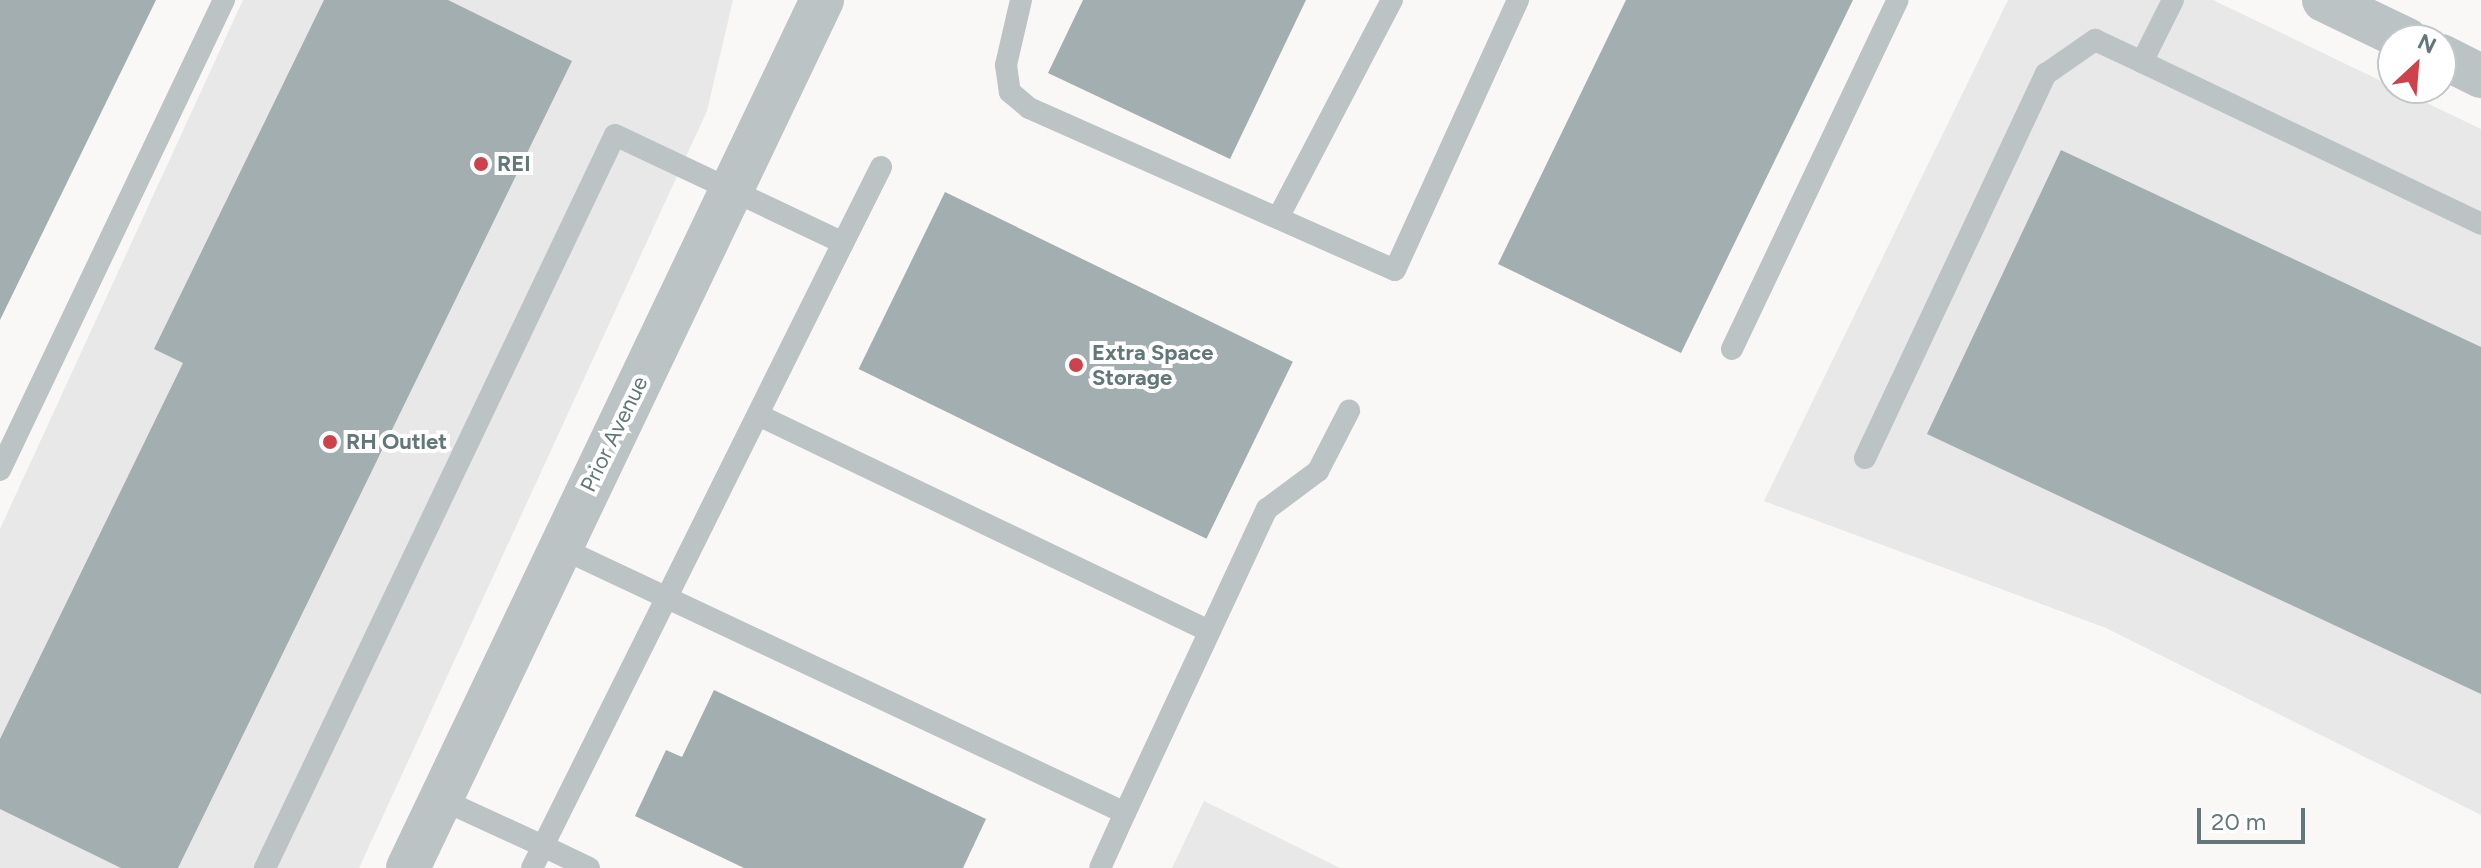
<!DOCTYPE html>
<html>
<head>
<meta charset="utf-8">
<style>
	body { margin:0 }
	#map { position:relative; width:2481px; height:868px; overflow:hidden; background:#f9f8f7; font-family:Figtree,sans-serif }
	div>[style] { position:absolute }
	[style*='--x'] { left:calc(var(--x)*1px); top:calc(var(--y)*1px); width:calc(var(--w)*1px); rotate:calc(var(--a)*1deg) }
	.built>* { inset:0; background:#e7e8e7 }
	.building>* { inset:0; background:#a2aeaf; transform-origin:0 0 }
	.service>* { height:22px; margin:-11px; padding:0 11px; transform-origin:11px; border-radius:11px; background:#bcc3c4 }
	.tertiary>* { height:44px; margin:-22px; padding:0 22px; transform-origin:22px; border-radius:22px; background:#bcc3c4 }
	.dots>* { width:22px; height:22px; translate:-50% -50%; box-sizing:border-box; border:4px solid #fff; border-radius:50% }
	span { translate:-50% -50%; white-space:nowrap; text-align:center; line-height:1.15; -webkit-text-stroke:8px #fff; paint-order:stroke }
	.poi-label { font-size:22px; color:#637678; font-weight:700 }
	.left { translate:0 -50%; text-align:left }
	.street-label { font-size:22px; color:#637678 }
	.north { position:absolute; left:2377px; top:24px; width:80px; height:80px; box-sizing:border-box; background:#fff; border:2px solid #c1c8c9; border-radius:50%; rotate:26deg; font-size:22px; font-weight:700; line-height:32px; text-align:center; color:#637678 }
	.north::after { content:''; display:block; margin:auto; width:28px; height:36px; background:#ce424b; clip-path:polygon(50% 0,100% 100%,50% 72%,0 100%) }
	.scale { position:absolute; left:2197px; top:808px; width:108px; height:36px; box-sizing:border-box; border:4px solid #637678; border-top:0; padding-left:10px; font-size:24px; line-height:28px; white-space:nowrap; color:#637678; -webkit-text-stroke:6px #fff; paint-order:stroke }
</style>
</head>
<body>
<div id="map">
	<div class="built">
		<i style="clip-path:polygon(243px 0,733px 0,707px 111px,359px 868px,0 868px,0 529px)"></i>
		<i style="clip-path:polygon(2008px 0,2213px 0,2481px 129px,2481px 815px,2106px 628px,1764px 501px)"></i>
		<i style="clip-path:polygon(1204px 801px,1340px 868px,1172px 868px)"></i>
	</div>
	<div class="building">
		<i style="clip-path:polygon(0 0,156px 0,0 320px)"></i>
		<i style="clip-path:polygon(324px 0,448px 0,572px 61px,178px 868px,121px 868px,0 809px,0 739px,183px 363px,154px 349px)"></i>
		<i style="clip-path:polygon(1083px 0,1306px 0,1230px 159px,1048px 73px)"></i>
		<i style="clip-path:polygon(1626px 0,1853px 0,1681px 353px,1498px 264px)"></i>
		<i style="clip-path:polygon(2061px 150px,2481px 347px,2481px 694px,1927px 434px)"></i>
		<i style="left:945px;top:192px;width:387px;height:197px;rotate:26deg"></i>
		<i style="clip-path:polygon(714px 690px,986px 819px,963px 868px,744px 868px,635px 816px,666px 750px,682px 757px)"></i>
	</div>
	<div class="service">
		<i style="--x:1021;--y:0;--w:67;--a:103"></i>
		<i style="--x:1006;--y:65;--w:27;--a:82"></i>
		<i style="--x:1010;--y:92;--w:25;--a:40"></i>
		<i style="--x:1029;--y:108;--w:400;--a:23.9"></i>
		<i style="--x:1395;--y:270;--w:297;--a:-65.5"></i>
		<i style="--x:2142;--y:62;--w:376;--a:25.5"></i>
		<i style="--x:1278;--y:218;--w:246;--a:-62.4"></i>
		<i style="--x:843;--y:243;--w:85;--a:-63.4"></i>
		<i style="--x:1732;--y:349;--w:386;--a:-64.6"></i>
		<i style="--x:758;--y:415;--w:500;--a:25.59"></i>
		<i style="--x:1865;--y:458;--w:425;--a:-64.8"></i>
		<i style="--x:2046;--y:74;--w:60;--a:-34.8"></i>
		<i style="--x:2095;--y:40;--w:52;--a:25.1"></i>
		<i style="--x:2142;--y:62;--w:69;--a:-63.4"></i>
		<i style="--x:0;--y:470;--w:521;--a:-64.52"></i>
		<i style="--x:559;--y:547;--w:625;--a:25.17"></i>
		<i style="--x:1125;--y:813;--w:60;--a:114.4"></i>
		<i style="--x:1125;--y:813;--w:336;--a:-65"></i>
		<i style="--x:1267;--y:509;--w:64;--a:-36.7"></i>
		<i style="--x:1318;--y:471;--w:68;--a:-62.7"></i>
		<i style="--x:265;--y:868;--w:812;--a:-64.48"></i>
		<i style="--x:615;--y:135;--w:252;--a:25.3"></i>
		<i style="--x:843;--y:243;--w:674;--a:116.45"></i>
		<i style="--x:543;--y:846;--w:112;--a:-155.3"></i>
		<i style="--x:532;--y:868;--w:25;--a:-63"></i>
		<i style="--x:543;--y:846;--w:51;--a:25.6"></i>
	</div>
	<div class="tertiary">
		<i style="--x:2324;--y:0;--w:92;--a:25.7"></i>
		<i style="--x:2441;--y:56;--w:45;--a:26.6"></i>
		<i style="--x:408;--y:868;--w:962;--a:-64.5"></i>
	</div>
	<div class="dots">
		<i style="left:481px;top:164px;background:#ce424b"></i>
		<i style="left:1076px;top:365px;background:#ce424b"></i>
		<i style="left:330px;top:442px;background:#ce424b"></i>
	</div>
	<div class="poi-label">
		<span class="left" style="left:497px;top:164px">REI</span>
		<span class="left" style="left:1092px;top:365px">Extra Space<br>Storage</span>
		<span class="left" style="left:346px;top:442px">RH Outlet</span>
	</div>
	<div class="street-label">
		<span style="left:614px;top:434px;rotate:-64deg">Prior Avenue</span>
	</div>
	<div class="north">N</div>
	<div class="scale">20 m</div>
</div>
</body>
</html>
